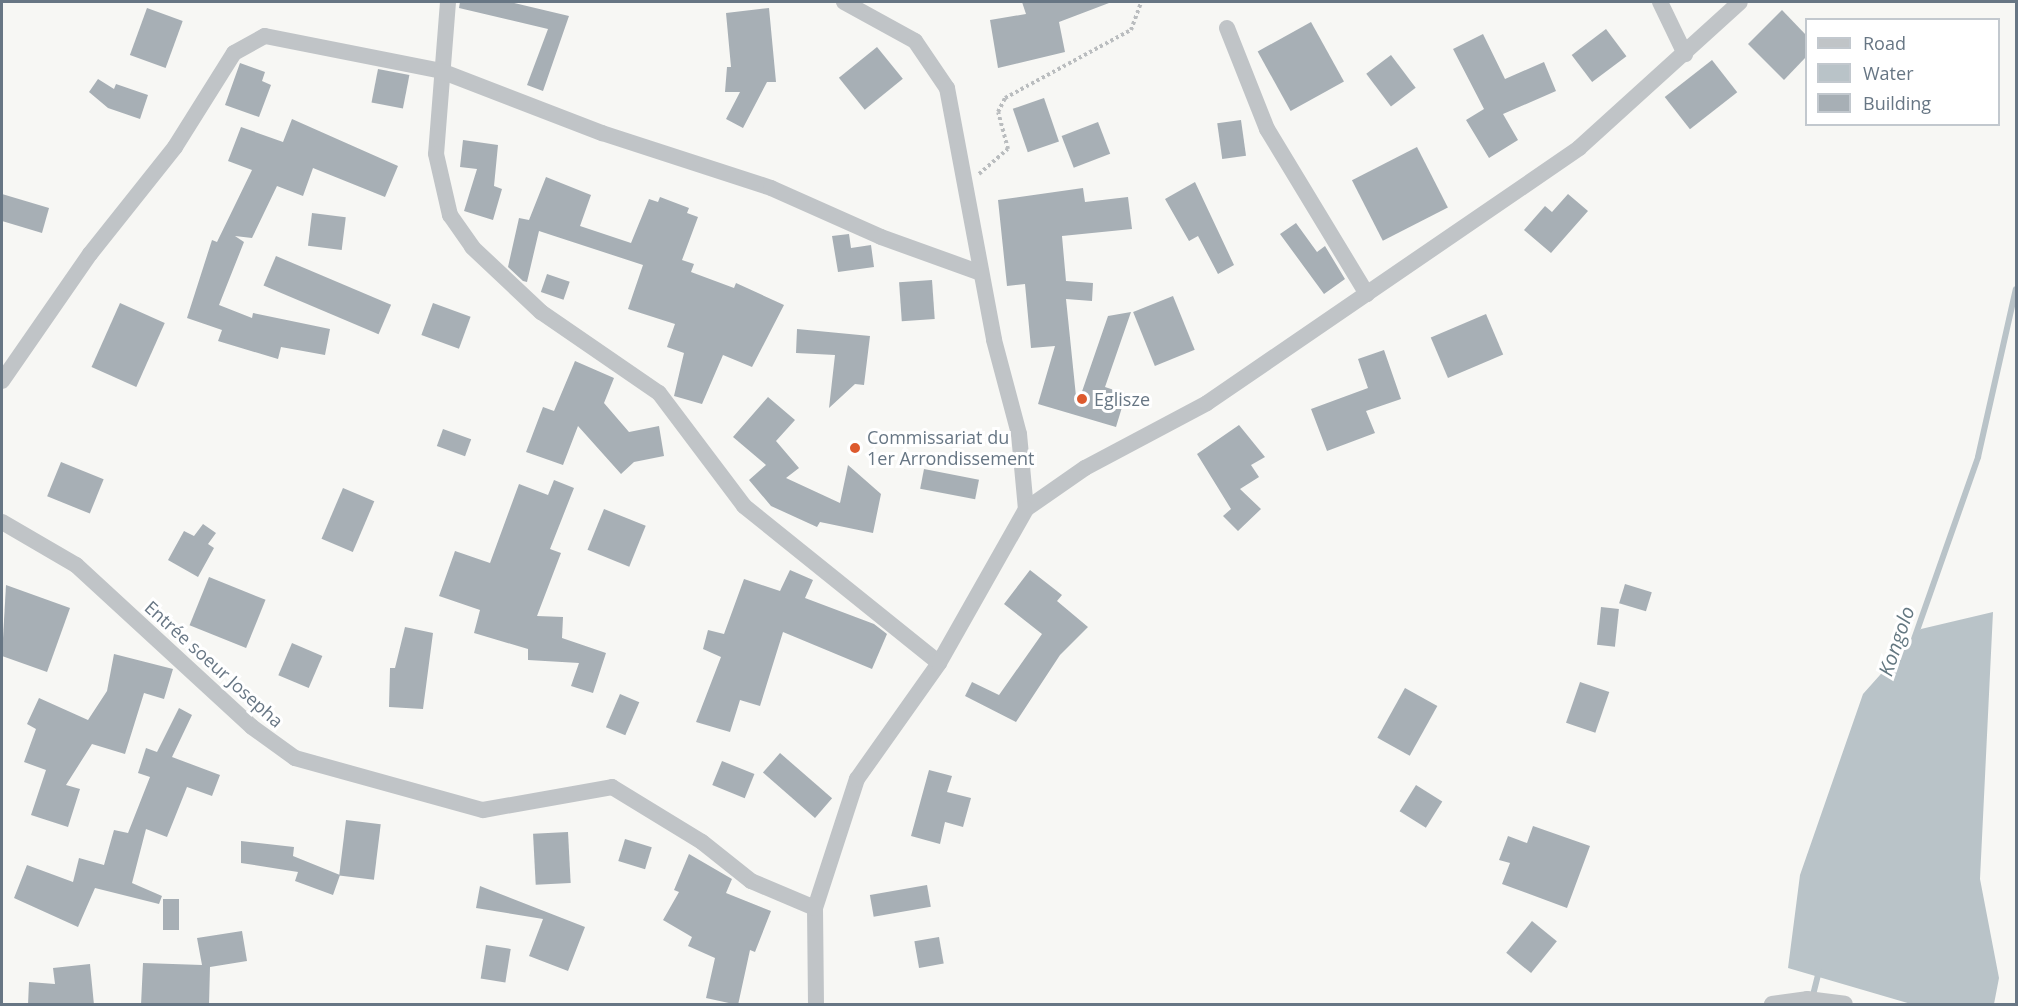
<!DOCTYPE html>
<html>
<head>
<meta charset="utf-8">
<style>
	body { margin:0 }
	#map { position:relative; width:2018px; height:1006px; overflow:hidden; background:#f7f7f4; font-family:"Open Sans",sans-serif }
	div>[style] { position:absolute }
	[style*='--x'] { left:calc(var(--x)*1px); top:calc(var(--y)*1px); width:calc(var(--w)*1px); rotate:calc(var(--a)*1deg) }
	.water>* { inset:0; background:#b9c3c8 }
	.stream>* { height:6px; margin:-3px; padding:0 3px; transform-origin:3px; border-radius:3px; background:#b9c3c8 }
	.building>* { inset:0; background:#a7afb5; transform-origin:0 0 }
	.path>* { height:4px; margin-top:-2px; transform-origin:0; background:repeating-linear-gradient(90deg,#babdbf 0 3px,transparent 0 6px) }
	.minor>* { height:16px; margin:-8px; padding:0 8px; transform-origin:8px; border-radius:8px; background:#c0c4c7 }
	.dots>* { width:16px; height:16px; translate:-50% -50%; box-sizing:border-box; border:3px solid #fff; border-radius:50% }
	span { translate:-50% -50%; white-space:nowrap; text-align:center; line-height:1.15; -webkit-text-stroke:6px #fff; paint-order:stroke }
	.poi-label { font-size:18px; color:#677684 }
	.left { translate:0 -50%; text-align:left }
	.street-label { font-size:18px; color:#677684 }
	.water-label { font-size:20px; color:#637780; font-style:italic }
	.frame { position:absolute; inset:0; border:3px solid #677684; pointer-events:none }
	.legend { position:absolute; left:1805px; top:18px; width:195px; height:108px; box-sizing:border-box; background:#fff; border:2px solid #c2c8ce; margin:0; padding:8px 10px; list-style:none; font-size:18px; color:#677684 }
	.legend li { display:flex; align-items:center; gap:12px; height:30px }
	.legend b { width:30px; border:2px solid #c2c8ce }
</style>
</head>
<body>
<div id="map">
	<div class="water">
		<i style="clip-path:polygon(1993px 612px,1980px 879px,1999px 978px,1994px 1004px,1911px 1004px,1788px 968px,1800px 875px,1863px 694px,1921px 629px)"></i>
	</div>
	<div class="stream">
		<i style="--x:1913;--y:642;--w:196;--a:-70.6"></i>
		<i style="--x:1978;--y:457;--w:172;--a:-77.3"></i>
		<i style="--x:1812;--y:999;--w:29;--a:-76"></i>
	</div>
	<div class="building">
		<i style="clip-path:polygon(460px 2px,510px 2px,569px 16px,543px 91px,527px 85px,548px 29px,459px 8px)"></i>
		<i style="clip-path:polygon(1022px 2px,1108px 2px,1109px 3px,1059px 22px,1065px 52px,998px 68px,990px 20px,1026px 14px)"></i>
		<i style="left:147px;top:8px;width:38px;height:50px;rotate:20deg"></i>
		<i style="clip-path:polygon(769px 8px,776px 82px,767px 82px,743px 128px,726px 119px,740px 92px,725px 92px,727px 67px,731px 67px,726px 13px)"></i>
		<i style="clip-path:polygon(1782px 10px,1806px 35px,1806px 57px,1784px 80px,1748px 44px)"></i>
		<i style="left:1311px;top:22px;width:68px;height:61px;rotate:61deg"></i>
		<i style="left:1606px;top:29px;width:34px;height:43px;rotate:53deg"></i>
		<i style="clip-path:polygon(1483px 34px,1505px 79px,1544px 62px,1556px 91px,1503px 114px,1518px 140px,1489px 158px,1466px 120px,1484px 109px,1453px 49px)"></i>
		<i style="left:877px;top:47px;width:41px;height:49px;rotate:51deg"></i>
		<i style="left:1391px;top:55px;width:41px;height:31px;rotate:53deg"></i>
		<i style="left:1712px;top:60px;width:41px;height:60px;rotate:52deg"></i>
		<i style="clip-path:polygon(240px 63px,265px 72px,262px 81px,271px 85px,259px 117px,225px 105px)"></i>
		<i style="left:378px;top:69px;width:32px;height:34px;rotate:11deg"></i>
		<i style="clip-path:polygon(98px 79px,114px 89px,116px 84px,148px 95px,140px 119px,108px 108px,89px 92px)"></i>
		<i style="left:1044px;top:98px;width:46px;height:33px;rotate:71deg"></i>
		<i style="clip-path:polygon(292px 119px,398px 166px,385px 197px,313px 168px,303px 196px,277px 186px,252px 238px,235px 236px,244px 242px,219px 305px,252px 318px,253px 313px,330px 329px,325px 355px,281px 347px,278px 359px,218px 341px,222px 330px,187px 318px,212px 240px,217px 242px,252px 170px,228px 161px,241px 127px,283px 142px)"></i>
		<i style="left:1241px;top:120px;width:36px;height:24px;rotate:82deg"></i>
		<i style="left:1098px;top:122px;width:34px;height:39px;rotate:69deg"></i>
		<i style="clip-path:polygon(463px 140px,498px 145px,494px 186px,502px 189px,493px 220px,464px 211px,477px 169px,460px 167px)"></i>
		<i style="left:1417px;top:147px;width:68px;height:73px;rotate:63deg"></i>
		<i style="clip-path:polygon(546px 177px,591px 195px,580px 226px,631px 243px,649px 199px,658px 202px,660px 197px,689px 208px,687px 213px,698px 217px,682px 260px,694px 264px,691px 272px,734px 288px,736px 283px,784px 305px,752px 367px,723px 355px,702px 404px,674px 396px,684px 353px,667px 347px,675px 324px,628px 309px,643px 265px,539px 231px,527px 282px,523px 281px,508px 267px,519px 218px,529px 220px)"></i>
		<i style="clip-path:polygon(1195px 182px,1234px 265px,1218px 274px,1198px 236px,1189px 241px,1165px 199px)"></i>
		<i style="clip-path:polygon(1083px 188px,1085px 202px,1128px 197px,1132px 229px,1062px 236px,1066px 281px,1093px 283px,1092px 301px,1066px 299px,1077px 406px,1108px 316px,1131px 312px,1105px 387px,1126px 394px,1116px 427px,1038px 404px,1055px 346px,1031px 348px,1025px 284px,1007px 286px,998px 200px)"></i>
		<i style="clip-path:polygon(2px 194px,49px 208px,42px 233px,2px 221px)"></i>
		<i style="clip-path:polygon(1568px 194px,1588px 211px,1551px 253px,1524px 230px,1545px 206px,1552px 212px)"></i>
		<i style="left:312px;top:213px;width:34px;height:33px;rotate:7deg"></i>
		<i style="clip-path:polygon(1296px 223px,1317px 252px,1325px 246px,1345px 279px,1324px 294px,1280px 234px)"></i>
		<i style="clip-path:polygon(849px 234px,851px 248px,871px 245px,874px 267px,838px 272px,832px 236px)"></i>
		<i style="left:276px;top:256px;width:125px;height:32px;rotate:23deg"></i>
		<i style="left:547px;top:274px;width:24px;height:19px;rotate:19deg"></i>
		<i style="left:932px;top:280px;width:39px;height:33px;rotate:86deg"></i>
		<i style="left:1173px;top:296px;width:58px;height:43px;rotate:68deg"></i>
		<i style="left:120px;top:303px;width:49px;height:70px;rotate:24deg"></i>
		<i style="left:433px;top:303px;width:40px;height:34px;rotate:20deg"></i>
		<i style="left:1486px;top:314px;width:44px;height:60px;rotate:67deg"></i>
		<i style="clip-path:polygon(797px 329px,870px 336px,864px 385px,855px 384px,829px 408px,835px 355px,796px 353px)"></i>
		<i style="clip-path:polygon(1384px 350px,1401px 399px,1366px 411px,1375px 433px,1327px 451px,1311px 409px,1368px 388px,1358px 359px)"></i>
		<i style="clip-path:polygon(575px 361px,614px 378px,604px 403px,629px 432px,659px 426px,664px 456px,634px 462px,621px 474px,578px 426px,563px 465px,526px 452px,543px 407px,554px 411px)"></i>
		<i style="clip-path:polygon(768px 397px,795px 420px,776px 441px,799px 468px,786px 478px,840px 503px,848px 465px,881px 494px,873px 533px,820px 522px,817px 527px,771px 506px,749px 480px,766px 465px,733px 437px)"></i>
		<i style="clip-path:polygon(1239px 425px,1265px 457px,1251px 465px,1259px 477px,1240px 489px,1261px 509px,1238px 531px,1223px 516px,1231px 509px,1197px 454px)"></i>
		<i style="left:443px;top:429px;width:30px;height:18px;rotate:20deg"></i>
		<i style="left:61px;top:462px;width:46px;height:37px;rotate:22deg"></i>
		<i style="left:924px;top:469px;width:56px;height:20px;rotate:11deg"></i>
		<i style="clip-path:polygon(554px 480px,574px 488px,550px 549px,561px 553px,537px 616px,563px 617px,562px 638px,606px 653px,593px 693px,571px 686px,579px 663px,528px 660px,528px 649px,474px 633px,480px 610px,439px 596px,455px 551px,490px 563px,519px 484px,548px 495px)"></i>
		<i style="left:343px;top:488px;width:34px;height:55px;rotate:23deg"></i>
		<i style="left:604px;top:509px;width:45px;height:44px;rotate:22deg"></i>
		<i style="clip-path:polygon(203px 524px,216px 533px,208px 544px,214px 548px,198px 577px,168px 560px,184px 531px,194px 536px)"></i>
		<i style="clip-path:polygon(790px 570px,813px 580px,805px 598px,874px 624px,887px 634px,872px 669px,783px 632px,760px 706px,740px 700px,730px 732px,696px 722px,721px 657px,703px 649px,708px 630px,724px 634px,744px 579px,780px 591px)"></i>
		<i style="clip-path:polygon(1030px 570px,1062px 595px,1057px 601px,1088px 627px,1060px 655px,1016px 722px,965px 696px,972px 682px,999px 695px,1042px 634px,1004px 604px)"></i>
		<i style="left:209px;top:577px;width:61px;height:52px;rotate:22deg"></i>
		<i style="left:1625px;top:584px;width:28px;height:20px;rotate:17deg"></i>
		<i style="clip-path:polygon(6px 585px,70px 608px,47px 672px,2px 656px)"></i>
		<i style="left:1601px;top:607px;width:18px;height:38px;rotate:6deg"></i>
		<i style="clip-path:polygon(405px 627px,433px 633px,423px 709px,389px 707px,390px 668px,395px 668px)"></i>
		<i style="left:292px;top:643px;width:33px;height:35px;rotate:23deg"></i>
		<i style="clip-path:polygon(114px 654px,173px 669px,164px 699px,144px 693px,125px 754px,92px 744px,66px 785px,80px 789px,68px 827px,31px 815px,46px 770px,24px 762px,36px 729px,27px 724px,39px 698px,88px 720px,107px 691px)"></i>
		<i style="left:1580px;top:682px;width:31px;height:43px;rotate:19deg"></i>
		<i style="left:1405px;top:688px;width:37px;height:57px;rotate:29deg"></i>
		<i style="left:620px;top:694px;width:21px;height:36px;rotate:23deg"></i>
		<i style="clip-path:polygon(179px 708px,192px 715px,172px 757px,220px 775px,212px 796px,187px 787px,167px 837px,146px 829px,132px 883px,162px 896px,159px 904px,95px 888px,78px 927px,14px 898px,27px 865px,73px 882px,79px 858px,104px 865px,114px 830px,128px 833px,150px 777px,138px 773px,146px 748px,157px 752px)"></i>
		<i style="left:780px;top:753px;width:69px;height:26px;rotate:41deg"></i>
		<i style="left:722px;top:761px;width:35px;height:26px;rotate:22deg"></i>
		<i style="clip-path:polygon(929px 770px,952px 776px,947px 792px,971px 798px,963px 827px,945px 822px,940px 844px,911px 836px)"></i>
		<i style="left:1416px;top:785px;width:31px;height:31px;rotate:32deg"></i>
		<i style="left:346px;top:820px;width:35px;height:56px;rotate:7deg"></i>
		<i style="clip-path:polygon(1533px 826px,1590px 846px,1567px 908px,1502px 884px,1510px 863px,1499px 860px,1508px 836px,1527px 843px)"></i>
		<i style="left:568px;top:832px;width:51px;height:35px;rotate:87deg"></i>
		<i style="left:625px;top:839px;width:28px;height:23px;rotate:17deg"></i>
		<i style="clip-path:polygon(241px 841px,294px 847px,293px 856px,340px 875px,333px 895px,295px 881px,298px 872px,241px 863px)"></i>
		<i style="clip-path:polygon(689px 854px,732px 879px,726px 893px,771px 911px,755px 952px,750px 950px,738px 1005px,706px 998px,715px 958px,688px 946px,692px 937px,663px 920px,679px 892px,674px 890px)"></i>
		<i style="left:927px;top:885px;width:22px;height:58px;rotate:80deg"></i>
		<i style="clip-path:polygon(480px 886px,585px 927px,568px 971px,529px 956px,543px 919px,476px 908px)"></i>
		<i style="left:163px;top:899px;width:16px;height:31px"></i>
		<i style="left:1532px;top:921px;width:32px;height:41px;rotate:39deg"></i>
		<i style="clip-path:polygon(242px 931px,247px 961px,210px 967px,209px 1005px,141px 1005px,143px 963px,202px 965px,197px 938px)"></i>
		<i style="left:939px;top:937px;width:27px;height:25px;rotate:80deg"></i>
		<i style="left:486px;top:945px;width:25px;height:34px;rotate:9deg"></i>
		<i style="clip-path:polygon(90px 964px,94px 1005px,28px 1005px,29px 982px,55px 984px,53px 968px)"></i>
	</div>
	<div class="path">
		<i style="--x:979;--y:174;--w:38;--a:-41"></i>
		<i style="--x:1008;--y:149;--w:38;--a:-105"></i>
		<i style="--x:998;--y:112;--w:16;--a:-63"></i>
		<i style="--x:1005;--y:98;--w:143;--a:-28.4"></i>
		<i style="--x:1131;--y:30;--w:30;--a:-70"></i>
	</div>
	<div class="minor">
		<i style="--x:448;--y:2;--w:152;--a:94.5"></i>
		<i style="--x:436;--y:154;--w:63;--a:77.1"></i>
		<i style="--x:450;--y:215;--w:39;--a:55"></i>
		<i style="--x:472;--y:247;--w:95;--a:43.3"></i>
		<i style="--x:541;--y:312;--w:143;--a:34.5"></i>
		<i style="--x:659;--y:393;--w:141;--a:53"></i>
		<i style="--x:744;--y:506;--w:250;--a:38.8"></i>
		<i style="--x:844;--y:2;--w:81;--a:28.8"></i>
		<i style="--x:915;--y:41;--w:57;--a:55.8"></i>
		<i style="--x:947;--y:88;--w:256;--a:79.4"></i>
		<i style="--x:994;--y:340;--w:97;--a:75.1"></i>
		<i style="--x:1019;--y:434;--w:75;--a:84.7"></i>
		<i style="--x:1660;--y:2;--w:58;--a:64.3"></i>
		<i style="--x:1227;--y:28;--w:109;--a:68.4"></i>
		<i style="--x:1267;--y:129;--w:193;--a:58.8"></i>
		<i style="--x:2;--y:381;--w:155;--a:-55.3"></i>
		<i style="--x:90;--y:254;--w:137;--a:-51.5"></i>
		<i style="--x:175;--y:147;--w:111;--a:-57.9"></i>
		<i style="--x:234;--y:53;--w:35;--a:-29"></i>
		<i style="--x:265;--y:36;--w:179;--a:11.2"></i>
		<i style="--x:441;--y:71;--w:173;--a:21.1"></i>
		<i style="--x:602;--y:133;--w:178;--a:18"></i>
		<i style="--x:771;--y:188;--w:120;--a:24"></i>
		<i style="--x:881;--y:237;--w:106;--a:19.8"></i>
		<i style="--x:1026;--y:509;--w:72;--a:-34.8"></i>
		<i style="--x:1085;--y:468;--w:138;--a:-28"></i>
		<i style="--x:1207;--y:403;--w:451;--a:-34.4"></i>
		<i style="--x:1579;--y:148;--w:217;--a:-42.2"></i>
		<i style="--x:2;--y:522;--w:86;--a:30.2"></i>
		<i style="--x:76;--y:565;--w:239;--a:42.6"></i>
		<i style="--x:252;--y:727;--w:53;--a:35.8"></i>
		<i style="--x:295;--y:758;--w:195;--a:15.5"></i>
		<i style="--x:483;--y:810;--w:131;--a:-10.1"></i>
		<i style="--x:612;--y:787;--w:105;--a:31.4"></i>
		<i style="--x:702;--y:842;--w:63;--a:38.5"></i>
		<i style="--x:751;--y:881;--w:69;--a:22.9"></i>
		<i style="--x:816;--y:1004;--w:96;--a:-90.6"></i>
		<i style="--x:815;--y:908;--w:136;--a:-72"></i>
		<i style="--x:857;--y:779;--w:142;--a:-54.7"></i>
		<i style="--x:939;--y:663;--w:177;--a:-60.5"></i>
		<i style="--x:1772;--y:1004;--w:35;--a:-8"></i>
		<i style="--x:1807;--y:999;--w:38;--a:7"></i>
	</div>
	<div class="dots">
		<i style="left:1082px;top:399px;background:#dd5a2e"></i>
		<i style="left:855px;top:448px;background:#dd5a2e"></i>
	</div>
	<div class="poi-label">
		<span class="left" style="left:1094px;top:399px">Eglisze</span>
		<span class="left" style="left:867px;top:448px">Commissariat du<br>1er Arrondissement</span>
	</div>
	<div class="street-label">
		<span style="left:214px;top:664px;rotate:42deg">Entrée soeur Josepha</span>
	</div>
	<div class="water-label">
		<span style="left:1896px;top:641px;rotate:-71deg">Kongolo</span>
	</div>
	<div class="frame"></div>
	<ul class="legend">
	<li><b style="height:8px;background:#c0c4c7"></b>Road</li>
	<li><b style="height:16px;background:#b9c3c8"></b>Water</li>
	<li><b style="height:16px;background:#a7afb5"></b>Building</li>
	</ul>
</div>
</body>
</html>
